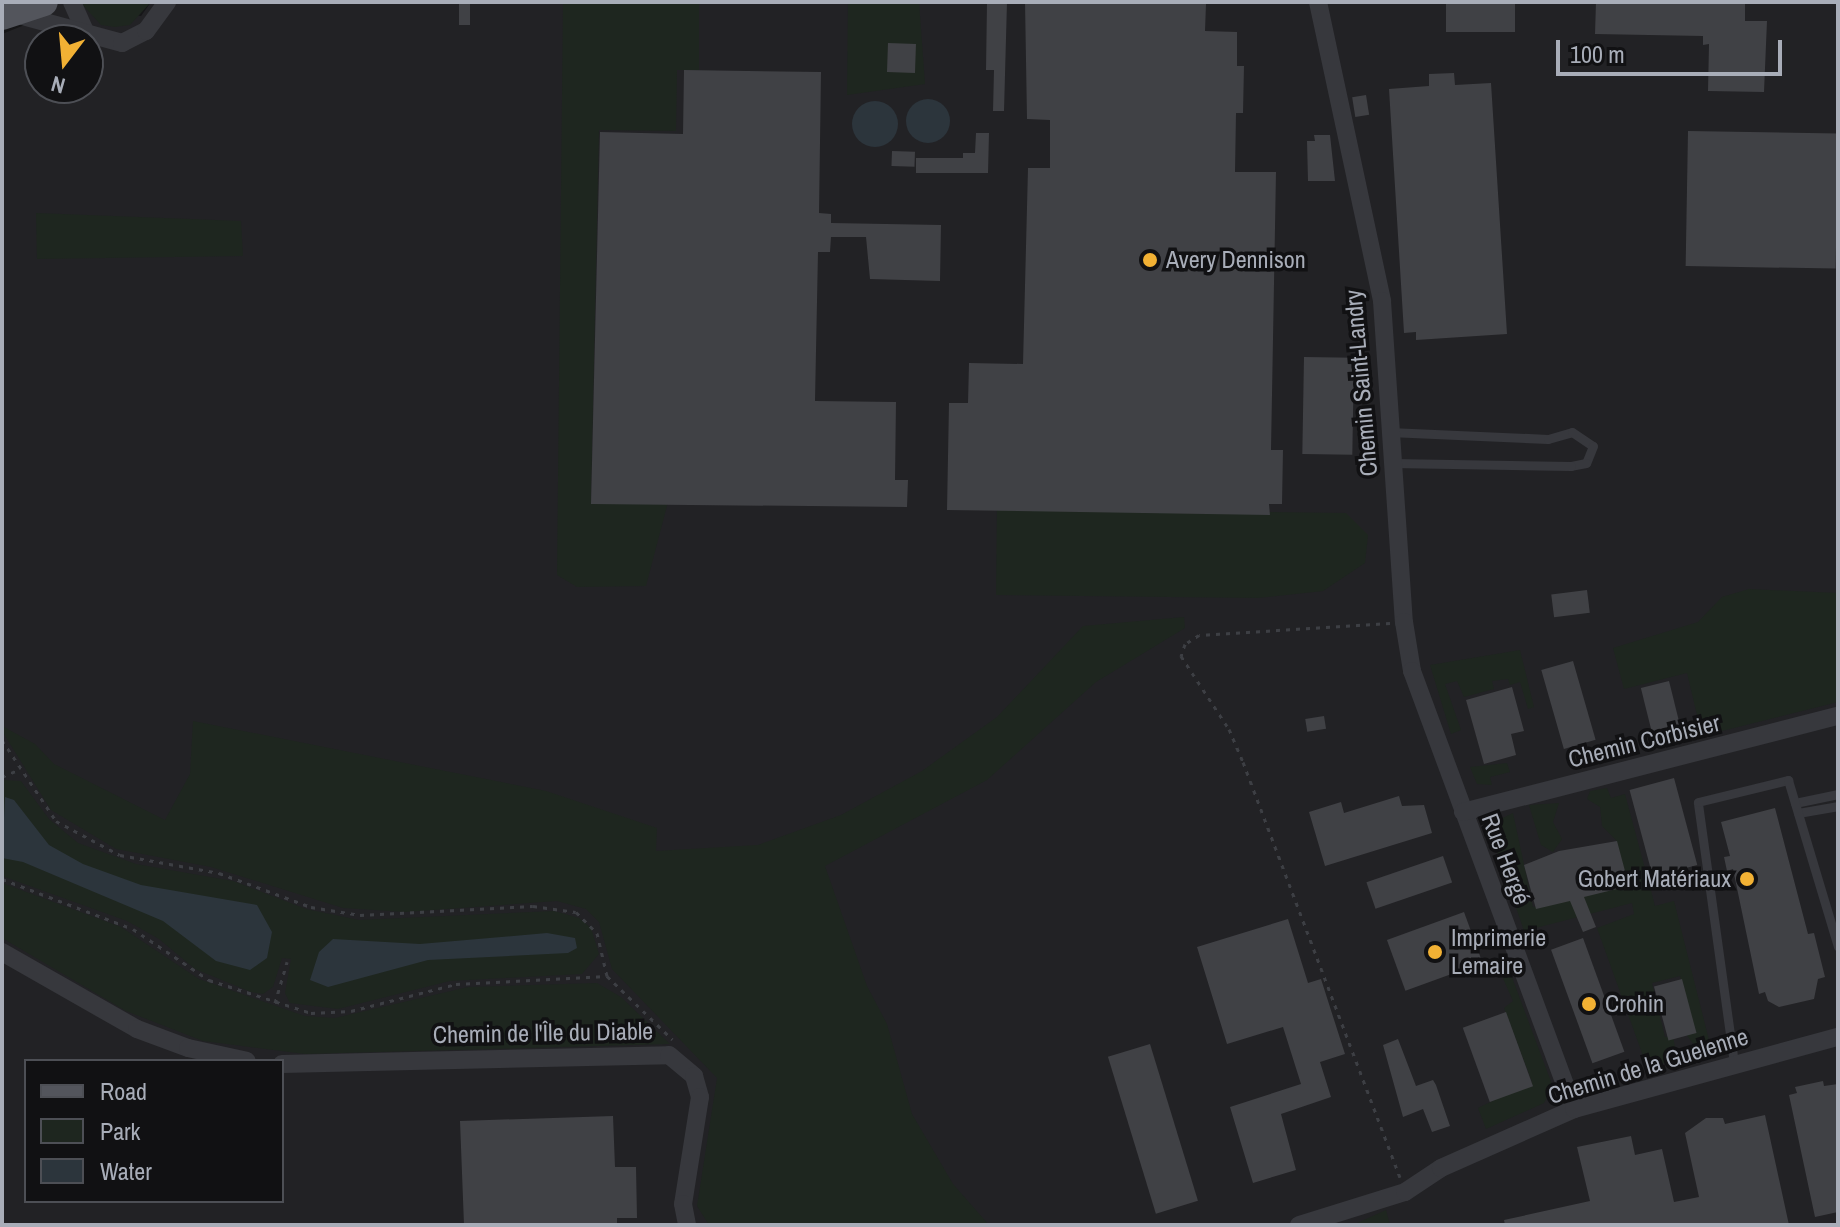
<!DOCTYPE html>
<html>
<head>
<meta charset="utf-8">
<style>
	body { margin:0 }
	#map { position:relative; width:1840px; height:1227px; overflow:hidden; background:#161618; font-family:"Archivo Narrow",sans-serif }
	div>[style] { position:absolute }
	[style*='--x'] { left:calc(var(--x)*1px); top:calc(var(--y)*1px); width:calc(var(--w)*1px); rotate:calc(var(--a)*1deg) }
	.built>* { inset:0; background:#222225 }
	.green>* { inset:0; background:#1e261f }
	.water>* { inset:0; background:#2c353c }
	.round { border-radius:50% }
	.building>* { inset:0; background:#404145; transform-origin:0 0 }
	.path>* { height:3px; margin-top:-1.5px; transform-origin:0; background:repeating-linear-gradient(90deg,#3d3f44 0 4px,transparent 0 10px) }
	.service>* { height:9px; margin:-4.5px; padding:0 4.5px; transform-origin:4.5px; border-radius:4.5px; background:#37383d }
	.minor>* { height:18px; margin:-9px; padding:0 9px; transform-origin:9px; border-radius:9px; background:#37383d }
	.primary>* { height:28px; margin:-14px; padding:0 14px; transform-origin:14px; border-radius:14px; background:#53555c }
	.dots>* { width:22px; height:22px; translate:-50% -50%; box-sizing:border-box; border:4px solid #111113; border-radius:50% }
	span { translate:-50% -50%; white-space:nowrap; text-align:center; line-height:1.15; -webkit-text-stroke:7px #111113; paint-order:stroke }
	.poi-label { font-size:24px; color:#a8adb8 }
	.left { translate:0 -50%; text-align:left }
	.right { translate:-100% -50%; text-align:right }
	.street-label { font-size:24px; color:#a8adb8 }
	.frame { position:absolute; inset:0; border:4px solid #a8adb8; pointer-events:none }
	.legend { position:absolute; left:24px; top:1059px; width:260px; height:144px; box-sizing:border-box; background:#111113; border:2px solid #4d4f55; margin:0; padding:10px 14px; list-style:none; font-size:24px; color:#a8adb8 }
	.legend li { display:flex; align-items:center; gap:16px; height:40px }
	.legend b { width:40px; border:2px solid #4d4f55 }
	.north { position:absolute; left:24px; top:24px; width:80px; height:80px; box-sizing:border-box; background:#111113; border:2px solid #4d4f55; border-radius:50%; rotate:196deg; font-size:22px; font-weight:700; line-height:32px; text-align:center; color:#a8adb8 }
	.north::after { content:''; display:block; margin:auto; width:28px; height:36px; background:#f2b134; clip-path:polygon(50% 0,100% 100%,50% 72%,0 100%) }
	.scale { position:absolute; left:1556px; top:40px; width:226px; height:36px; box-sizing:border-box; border:4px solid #a8adb8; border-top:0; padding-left:10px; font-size:24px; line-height:28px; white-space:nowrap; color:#a8adb8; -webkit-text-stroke:6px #111113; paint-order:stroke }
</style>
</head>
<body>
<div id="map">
	<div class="built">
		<i style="clip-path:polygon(evenodd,56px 2px,141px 16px,151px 2px,1838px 2px,1838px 1225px,2px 1225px,2px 34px,27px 24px,56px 2px,40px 40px,88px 40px,88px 88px,40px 88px,40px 40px,56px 2px,26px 1061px,282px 1061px,282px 1201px,26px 1201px,26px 1061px)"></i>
	</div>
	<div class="green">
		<i style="clip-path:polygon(80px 2px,151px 2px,130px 25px,115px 27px,101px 25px)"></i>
		<i style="clip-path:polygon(563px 2px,699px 2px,699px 70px,677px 70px,676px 131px,599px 130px,591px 499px,668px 502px,646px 586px,577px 587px,557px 575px)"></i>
		<i style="clip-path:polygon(848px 2px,919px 2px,925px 84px,847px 95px)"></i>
		<i style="clip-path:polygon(36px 213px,241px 221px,243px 256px,37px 259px)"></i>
		<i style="clip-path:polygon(997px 508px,1346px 513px,1368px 535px,1365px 563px,1323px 591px,1258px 598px,996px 595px)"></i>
		<i style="clip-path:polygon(1749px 589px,1838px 593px,1838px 702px,1702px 736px,1687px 673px,1624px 689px,1613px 648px,1698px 622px,1722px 597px)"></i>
		<i style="clip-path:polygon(1184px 617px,1185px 628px,1096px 682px,987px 780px,825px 866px,867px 986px,887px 1024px,912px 1114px,953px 1184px,989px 1225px,709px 1225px,697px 1206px,717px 1078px,612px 969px,599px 922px,586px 909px,557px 901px,405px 912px,343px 908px,211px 867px,116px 849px,51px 810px,2px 731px,2px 726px,35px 744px,54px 764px,165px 820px,190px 774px,193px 721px,546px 791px,657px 828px,656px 851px,758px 845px,841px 815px,922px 771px,997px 717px,1083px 626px)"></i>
		<i style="clip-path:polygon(1520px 650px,1534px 707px,1528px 709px,1520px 682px,1510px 685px,1508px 679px,1492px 681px,1494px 689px,1464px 697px,1457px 681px,1445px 684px,1461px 730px,1451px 734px,1430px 665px)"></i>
		<i style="clip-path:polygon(1507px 763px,1510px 772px,1490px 777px,1492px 785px,1477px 784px,1470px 767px)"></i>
		<i style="clip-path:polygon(2px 780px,21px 781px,49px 819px,78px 843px,136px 864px,233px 881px,306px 909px,359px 920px,554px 911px,579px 918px,591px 928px,599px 954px,582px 974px,450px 981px,338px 1009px,290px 1003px,285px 993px,291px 959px,282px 958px,273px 987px,263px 994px,251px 992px,195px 969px,159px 939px,127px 921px,2px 876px)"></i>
		<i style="clip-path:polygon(1607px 788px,1611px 798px,1625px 794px,1655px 906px,1674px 901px,1712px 1052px,1701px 1054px,1685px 1033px,1694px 1030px,1680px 976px,1652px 983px,1665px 1037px,1673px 1036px,1676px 1053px,1673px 1061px,1647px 1067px,1597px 928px,1634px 914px,1632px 903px,1524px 931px,1488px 825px,1513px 813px,1533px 907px,1627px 884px,1616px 840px,1602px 826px,1600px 807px,1587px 799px,1590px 791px)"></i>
		<i style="clip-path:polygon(1559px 803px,1553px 822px,1562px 839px,1553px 852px,1541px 845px,1529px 805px)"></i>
		<i style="clip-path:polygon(2px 883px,121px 927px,199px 979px,305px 1016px,335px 1018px,468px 987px,597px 983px,621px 997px,670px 1044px,305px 1054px,203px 1041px,126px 1011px,2px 938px)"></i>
		<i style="clip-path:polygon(1510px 972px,1553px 1087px,1544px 1103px,1486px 1129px,1478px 1108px,1532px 1082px,1504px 1008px,1513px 1001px,1502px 976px)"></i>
		<i style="clip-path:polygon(1386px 1210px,1390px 1225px,1353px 1225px)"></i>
	</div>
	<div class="water">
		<i class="round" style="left:906px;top:99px;width:44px;height:44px"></i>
		<i class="round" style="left:852px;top:101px;width:46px;height:46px"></i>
		<i style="clip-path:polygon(5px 797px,14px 800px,49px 845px,83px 864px,141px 885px,257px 905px,272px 932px,267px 958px,250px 970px,216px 961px,163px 921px,23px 862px,2px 858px)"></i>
		<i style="clip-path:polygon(547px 933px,575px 938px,577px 948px,568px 953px,428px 960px,328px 987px,310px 980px,319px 952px,333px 939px,420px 944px)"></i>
	</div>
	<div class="building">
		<i style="left:459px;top:2px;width:11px;height:23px"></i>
		<i style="clip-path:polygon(987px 2px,1007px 2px,1004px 111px,993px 111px,994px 70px,986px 70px)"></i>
		<i style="clip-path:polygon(1025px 2px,1206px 4px,1205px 31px,1237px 32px,1237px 66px,1244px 66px,1243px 113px,1236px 113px,1235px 172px,1276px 172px,1271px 450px,1283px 450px,1282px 504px,1269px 504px,1270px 515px,947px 510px,949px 403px,968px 403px,969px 363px,1023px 364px,1028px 168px,1050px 168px,1050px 120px,1027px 119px)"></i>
		<i style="left:1446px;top:2px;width:69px;height:30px"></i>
		<i style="clip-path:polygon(1596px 2px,1745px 2px,1745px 21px,1767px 21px,1764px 92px,1708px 91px,1709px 44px,1703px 45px,1703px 36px,1595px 34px)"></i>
		<i style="left:888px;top:43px;width:28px;height:29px;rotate:2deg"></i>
		<i style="clip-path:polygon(684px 70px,821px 72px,819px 213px,831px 214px,831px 223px,941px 225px,940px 281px,870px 279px,866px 237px,831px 237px,830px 252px,818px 252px,815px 401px,896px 402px,895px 480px,908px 480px,907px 507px,591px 504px,600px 132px,683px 134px)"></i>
		<i style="clip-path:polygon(1454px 73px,1455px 85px,1491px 83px,1507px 334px,1416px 340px,1416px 332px,1404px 333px,1389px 89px,1429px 86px,1429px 74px)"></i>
		<i style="left:1366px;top:95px;width:20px;height:14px;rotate:81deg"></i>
		<i style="left:1688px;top:131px;width:150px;height:135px;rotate:1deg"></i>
		<i style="clip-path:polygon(976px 133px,989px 133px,988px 173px,916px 173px,916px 158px,963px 158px,963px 153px,975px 153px)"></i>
		<i style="clip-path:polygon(1314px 135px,1330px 135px,1335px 181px,1308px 181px,1307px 141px,1315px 141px)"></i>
		<i style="left:892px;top:151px;width:23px;height:15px;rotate:2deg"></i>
		<i style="left:1304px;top:357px;width:50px;height:97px;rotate:1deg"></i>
		<i style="left:1587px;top:590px;width:23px;height:36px;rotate:83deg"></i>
		<i style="left:1573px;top:661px;width:82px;height:33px;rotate:74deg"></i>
		<i style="left:1669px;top:681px;width:45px;height:29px;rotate:76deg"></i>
		<i style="clip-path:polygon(1512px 687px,1524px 731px,1511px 734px,1516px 755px,1484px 764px,1466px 700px)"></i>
		<i style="left:1324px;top:716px;width:13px;height:19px;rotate:81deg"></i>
		<i style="left:1674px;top:778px;width:90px;height:46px;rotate:75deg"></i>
		<i style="clip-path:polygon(1399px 796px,1402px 806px,1424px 805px,1432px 833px,1325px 866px,1309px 812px,1341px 802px,1344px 813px)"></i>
		<i style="clip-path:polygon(1775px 808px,1808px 934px,1814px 933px,1825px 977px,1818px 979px,1814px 999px,1779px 1007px,1768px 1001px,1765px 992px,1759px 994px,1733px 869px,1727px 871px,1724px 857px,1730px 856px,1721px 822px)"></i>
		<i style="clip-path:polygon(1617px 841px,1629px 886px,1584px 897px,1596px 927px,1583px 932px,1570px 901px,1536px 909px,1524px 865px,1559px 851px)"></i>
		<i style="left:1443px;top:856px;width:28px;height:81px;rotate:71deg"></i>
		<i style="left:1464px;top:912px;width:54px;height:82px;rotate:70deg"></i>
		<i style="clip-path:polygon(1288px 919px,1308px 983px,1321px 979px,1345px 1054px,1320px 1062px,1331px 1097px,1281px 1114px,1296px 1170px,1253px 1183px,1230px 1107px,1301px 1084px,1283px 1027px,1227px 1044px,1197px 947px)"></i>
		<i style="left:1583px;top:938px;width:121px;height:34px;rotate:70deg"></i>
		<i style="left:1682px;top:979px;width:56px;height:29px;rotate:75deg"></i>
		<i style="left:1506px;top:1012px;width:79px;height:46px;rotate:70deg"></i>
		<i style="clip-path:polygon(1398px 1039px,1416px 1086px,1433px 1080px,1436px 1085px,1450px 1126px,1432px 1132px,1423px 1109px,1403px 1117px,1383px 1045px)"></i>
		<i style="left:1150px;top:1044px;width:164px;height:44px;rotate:73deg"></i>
		<i style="clip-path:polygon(1823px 1081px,1824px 1086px,1838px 1084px,1838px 1212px,1815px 1217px,1789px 1095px,1797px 1093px,1795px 1087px)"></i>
		<i style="clip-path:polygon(1765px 1115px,1789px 1225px,1505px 1225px,1504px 1220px,1590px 1201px,1577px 1147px,1631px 1136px,1635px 1155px,1662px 1149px,1674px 1202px,1699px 1197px,1685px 1133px,1706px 1118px,1723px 1118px,1725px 1124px)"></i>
		<i style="clip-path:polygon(613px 1116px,615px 1167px,636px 1167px,637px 1218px,617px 1218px,617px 1225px,464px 1225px,460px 1121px)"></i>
	</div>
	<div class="path">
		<i style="--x:1390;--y:623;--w:191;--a:176.4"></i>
		<i style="--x:1199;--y:635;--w:17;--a:147"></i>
		<i style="--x:1185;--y:644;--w:13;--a:108"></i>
		<i style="--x:1181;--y:656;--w:87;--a:56.7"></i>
		<i style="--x:1229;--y:729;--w:36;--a:67"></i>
		<i style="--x:1243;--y:762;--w:444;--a:69.3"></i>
		<i style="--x:2;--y:740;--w:97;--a:56.3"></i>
		<i style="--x:56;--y:821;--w:72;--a:28"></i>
		<i style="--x:120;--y:855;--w:101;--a:10.3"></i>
		<i style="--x:219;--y:873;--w:98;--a:20.3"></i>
		<i style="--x:311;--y:907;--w:50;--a:9.3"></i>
		<i style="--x:360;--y:915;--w:173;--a:-3"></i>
		<i style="--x:533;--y:906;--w:43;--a:7.9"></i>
		<i style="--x:576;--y:912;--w:30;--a:45"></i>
		<i style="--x:597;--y:933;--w:44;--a:76.9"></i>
		<i style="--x:607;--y:976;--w:91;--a:44.1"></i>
		<i style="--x:2;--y:777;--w:20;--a:-24"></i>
		<i style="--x:2;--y:879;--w:140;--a:20.9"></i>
		<i style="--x:133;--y:929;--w:92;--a:33.9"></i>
		<i style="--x:209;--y:980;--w:107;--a:17.9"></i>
		<i style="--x:311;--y:1013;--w:40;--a:-2.9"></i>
		<i style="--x:351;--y:1011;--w:108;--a:-14.4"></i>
		<i style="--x:456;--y:984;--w:151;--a:-3"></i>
		<i style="--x:275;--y:1003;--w:43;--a:-73.7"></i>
	</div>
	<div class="service">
		<i style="--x:1389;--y:432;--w:159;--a:2.5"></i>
		<i style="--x:1548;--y:439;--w:25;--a:-16"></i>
		<i style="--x:1572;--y:432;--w:25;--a:34"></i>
		<i style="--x:1593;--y:446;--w:18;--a:112"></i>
		<i style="--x:1586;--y:463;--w:15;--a:169"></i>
		<i style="--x:1571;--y:466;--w:179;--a:-179"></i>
		<i style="--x:1795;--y:803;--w:44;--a:-11.8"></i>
		<i style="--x:1798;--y:813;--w:41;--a:-9.9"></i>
		<i style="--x:1734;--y:1063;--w:263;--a:-97.9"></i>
		<i style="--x:1698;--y:802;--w:93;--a:-13.7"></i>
		<i style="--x:1788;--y:780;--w:174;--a:73.3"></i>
	</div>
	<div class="minor">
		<i style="--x:72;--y:2;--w:36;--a:66"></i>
		<i style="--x:1318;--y:2;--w:306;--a:77.9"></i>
		<i style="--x:1382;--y:301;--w:322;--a:86.1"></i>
		<i style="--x:1404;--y:622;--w:50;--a:80.7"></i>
		<i style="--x:1412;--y:671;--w:467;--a:69.7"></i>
		<i style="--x:19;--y:15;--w:107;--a:15.2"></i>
		<i style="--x:122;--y:43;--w:27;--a:-27"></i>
		<i style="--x:146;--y:31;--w:36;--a:-54"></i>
		<i style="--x:1463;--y:812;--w:387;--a:-14.4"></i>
		<i style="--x:2;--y:952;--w:155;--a:29.7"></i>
		<i style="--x:137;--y:1029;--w:54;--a:20.4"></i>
		<i style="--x:188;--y:1048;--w:60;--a:12.4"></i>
		<i style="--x:282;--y:1064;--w:387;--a:-1.3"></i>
		<i style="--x:669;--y:1055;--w:33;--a:40"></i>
		<i style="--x:694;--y:1076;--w:22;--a:74"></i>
		<i style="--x:700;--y:1097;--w:108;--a:99"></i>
		<i style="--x:683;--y:1204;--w:21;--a:79"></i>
		<i style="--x:1299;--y:1225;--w:111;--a:-17.3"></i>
		<i style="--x:1405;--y:1192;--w:43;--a:-33.7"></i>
		<i style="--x:1441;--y:1168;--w:145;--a:-23.9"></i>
		<i style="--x:1574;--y:1109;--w:274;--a:-15.3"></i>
	</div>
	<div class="primary">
		<i style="--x:2;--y:16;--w:44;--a:-18.4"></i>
	</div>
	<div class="dots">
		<i style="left:1150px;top:260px;background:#f2b134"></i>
		<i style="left:1747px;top:879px;background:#f2b134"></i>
		<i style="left:1435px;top:952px;background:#f2b134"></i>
		<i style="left:1589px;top:1004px;background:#f2b134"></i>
	</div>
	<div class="poi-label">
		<span class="left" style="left:1166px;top:260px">Avery Dennison</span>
		<span class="right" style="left:1731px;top:879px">Gobert Matériaux</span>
		<span class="left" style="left:1451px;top:952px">Imprimerie<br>Lemaire</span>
		<span class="left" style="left:1605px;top:1004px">Crohin</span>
	</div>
	<div class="street-label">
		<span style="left:1361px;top:383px;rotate:-95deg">Chemin Saint-Landry</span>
		<span style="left:1644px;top:741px;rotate:-14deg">Chemin Corbisier</span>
		<span style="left:1506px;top:859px;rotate:69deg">Rue Hergé</span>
		<span style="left:543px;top:1033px;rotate:-1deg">Chemin de l'Île du Diable</span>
		<span style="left:1648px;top:1066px;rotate:-17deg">Chemin de la Guelenne</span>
	</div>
	<div class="frame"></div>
	<ul class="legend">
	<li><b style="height:10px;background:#53555c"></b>Road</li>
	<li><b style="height:22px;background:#1e261f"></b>Park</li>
	<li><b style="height:22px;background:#2c353c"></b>Water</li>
	</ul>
	<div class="north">N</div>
	<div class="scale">100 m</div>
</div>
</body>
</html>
